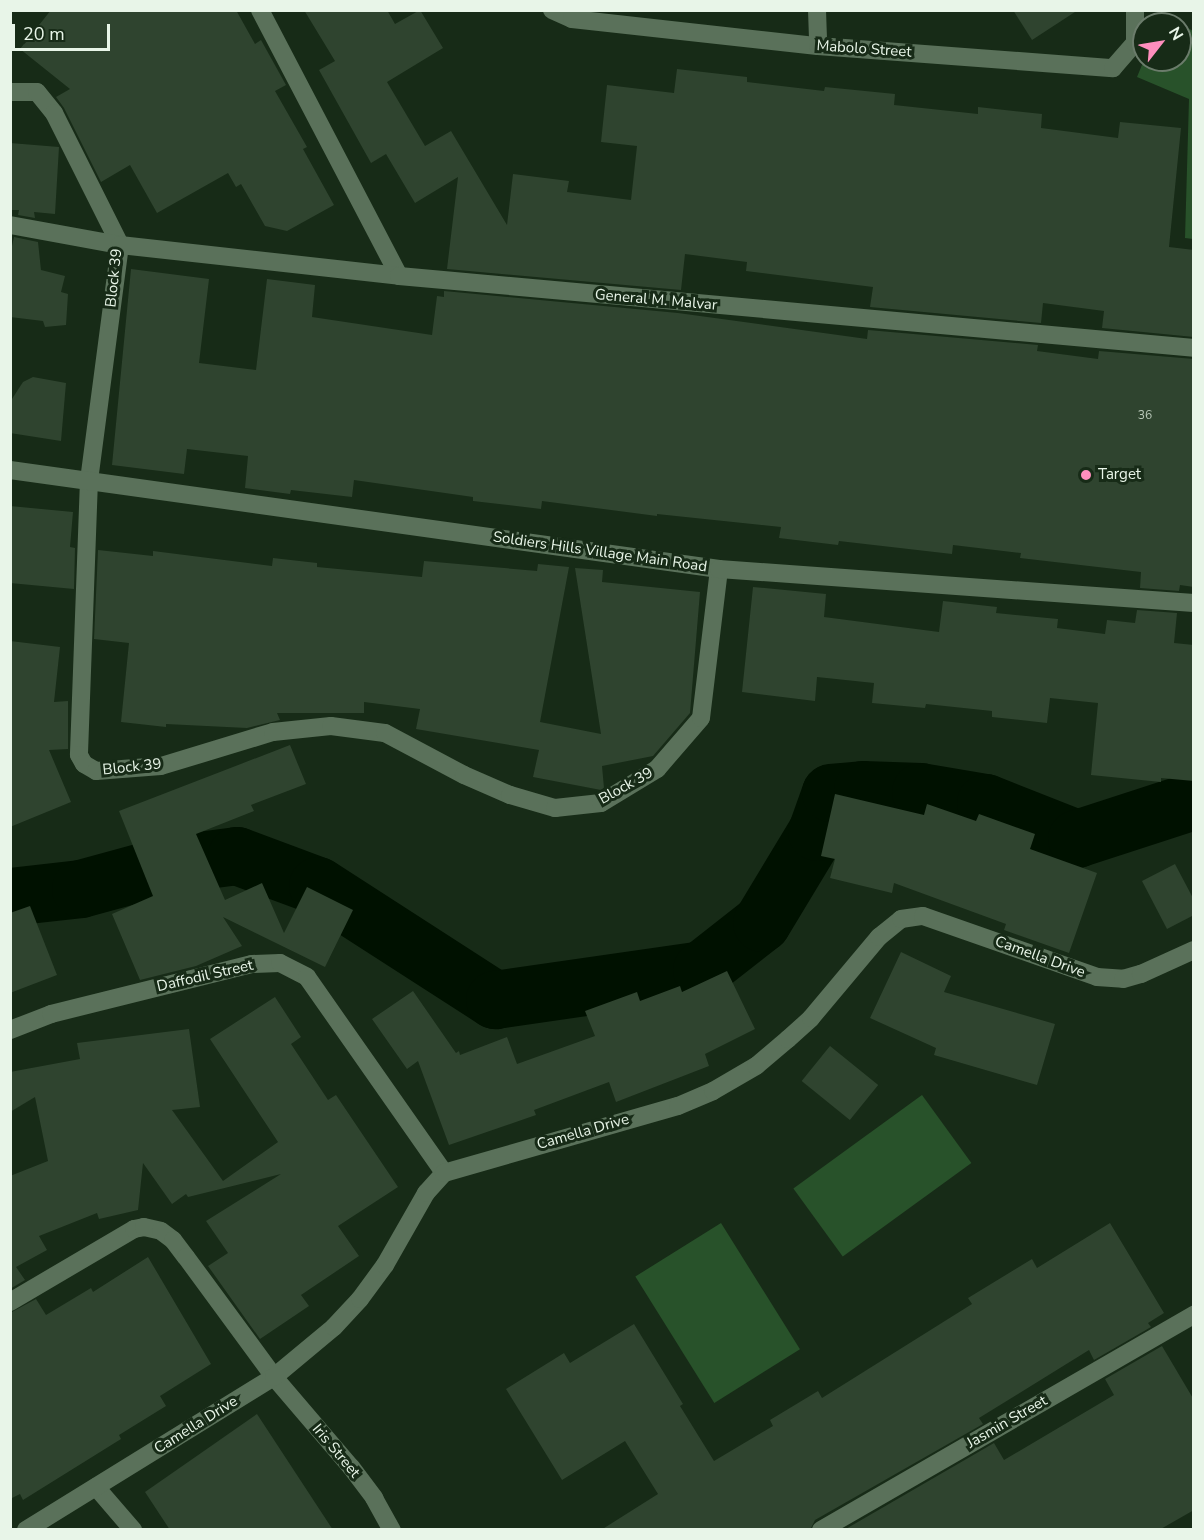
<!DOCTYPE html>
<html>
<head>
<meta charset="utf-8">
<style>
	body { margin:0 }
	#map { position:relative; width:1204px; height:1540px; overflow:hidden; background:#172b17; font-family:"Nunito Sans",sans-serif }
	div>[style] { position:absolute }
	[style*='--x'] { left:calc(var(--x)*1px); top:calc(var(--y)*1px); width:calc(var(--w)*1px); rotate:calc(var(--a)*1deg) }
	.green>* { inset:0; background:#28522a; transform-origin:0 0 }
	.river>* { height:58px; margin:-29px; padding:0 29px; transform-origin:29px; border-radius:29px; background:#010 }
	.building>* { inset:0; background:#2f442f; transform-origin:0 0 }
	.minor>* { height:18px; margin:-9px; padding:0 9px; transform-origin:9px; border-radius:9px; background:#5a715a }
	.dots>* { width:16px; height:16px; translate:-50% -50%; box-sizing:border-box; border:3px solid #172b17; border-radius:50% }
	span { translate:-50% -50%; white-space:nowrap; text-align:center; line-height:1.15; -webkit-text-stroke:6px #172b17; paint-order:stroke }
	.number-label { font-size:12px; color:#bac9ba }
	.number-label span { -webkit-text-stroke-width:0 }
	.street-label { font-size:15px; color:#e8f5e8 }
	.poi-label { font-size:15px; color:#e8f5e8 }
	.left { translate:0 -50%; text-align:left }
	.frame { position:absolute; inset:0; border:12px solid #e8f5e8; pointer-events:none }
	.north { position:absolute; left:1132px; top:12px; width:60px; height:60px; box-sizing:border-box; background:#172b17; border:2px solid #6b7c6b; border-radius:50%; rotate:59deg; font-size:16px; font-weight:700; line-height:24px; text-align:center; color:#e8f5e8 }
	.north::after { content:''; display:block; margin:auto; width:21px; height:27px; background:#fe8ebd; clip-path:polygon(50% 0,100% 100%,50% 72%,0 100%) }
	.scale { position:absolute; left:12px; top:24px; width:98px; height:27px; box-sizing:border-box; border:3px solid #e8f5e8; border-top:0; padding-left:8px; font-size:18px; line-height:21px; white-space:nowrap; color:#e8f5e8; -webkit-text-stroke:4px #172b17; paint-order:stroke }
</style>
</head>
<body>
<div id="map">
	<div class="green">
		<i style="clip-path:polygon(1165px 15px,1193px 31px,1193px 239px,1185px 238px,1189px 99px,1137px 77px,1144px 60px,1180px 60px,1180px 24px,1161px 24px)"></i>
		<i style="left:922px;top:1095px;width:84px;height:159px;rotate:54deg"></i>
		<i style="left:721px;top:1223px;width:149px;height:101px;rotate:58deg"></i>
	</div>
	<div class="river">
		<i style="--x:10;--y:897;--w:71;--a:-6.4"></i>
		<i style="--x:81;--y:889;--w:91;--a:-15.3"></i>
		<i style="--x:169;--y:865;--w:69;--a:-7.5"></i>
		<i style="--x:237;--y:856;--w:86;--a:20.3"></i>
		<i style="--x:318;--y:886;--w:211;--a:32.8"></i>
		<i style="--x:495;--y:1000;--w:209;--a:-8.2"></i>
		<i style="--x:702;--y:970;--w:76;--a:-38.1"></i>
		<i style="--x:762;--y:923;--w:106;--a:-58.9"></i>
		<i style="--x:817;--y:832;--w:41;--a:-70.3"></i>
		<i style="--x:831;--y:793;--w:32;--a:-5"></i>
		<i style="--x:863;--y:790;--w:58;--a:2"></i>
		<i style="--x:921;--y:792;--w:66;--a:9.6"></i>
		<i style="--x:986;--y:803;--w:98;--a:21.6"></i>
		<i style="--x:1077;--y:839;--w:123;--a:-18"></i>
	</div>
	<div class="building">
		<i style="clip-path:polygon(51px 10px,236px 10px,255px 44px,261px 40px,286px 85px,275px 91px,307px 147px,303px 149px,334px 205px,287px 231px,265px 226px,241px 184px,236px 187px,228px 173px,157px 213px,130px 165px,101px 182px,64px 108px,56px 97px,70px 89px,20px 49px)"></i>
		<i style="clip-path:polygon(304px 10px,387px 10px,395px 24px,420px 10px,443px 48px,387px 82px,425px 146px,451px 131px,507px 225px,513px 174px,569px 181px,567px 192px,631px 200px,637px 146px,601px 142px,607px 85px,674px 93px,677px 69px,747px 77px,747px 82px,824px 91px,825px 87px,895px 94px,894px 105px,978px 114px,978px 107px,1042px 114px,1041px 128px,1118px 138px,1120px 122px,1181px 128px,1169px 247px,1194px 250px,1194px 337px,1102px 328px,1104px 311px,1043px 303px,1041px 323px,870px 307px,873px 287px,746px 271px,747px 262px,685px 254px,681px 290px,447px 269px,458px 177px,415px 203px,386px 154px,371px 163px,319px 70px,335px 61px)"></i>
		<i style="clip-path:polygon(1013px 10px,1078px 10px,1032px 40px)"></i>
		<i style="clip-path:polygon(10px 143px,59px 147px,55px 214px,34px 212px,35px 218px,18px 215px,19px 210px,10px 210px)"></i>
		<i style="clip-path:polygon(14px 237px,38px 242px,41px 270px,65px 276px,61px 292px,68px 294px,66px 325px,45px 327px,43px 321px,10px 317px,10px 255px)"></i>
		<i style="clip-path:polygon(131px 269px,209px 279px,199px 363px,256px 370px,267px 279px,315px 285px,312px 317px,432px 335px,437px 296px,444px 297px,444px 291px,678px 313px,867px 339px,868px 330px,1038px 345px,1037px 351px,1098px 359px,1099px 351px,1194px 359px,1194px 587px,1180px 585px,1179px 591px,1140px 588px,1141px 572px,1020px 558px,1021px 553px,953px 545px,952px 554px,839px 541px,838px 545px,779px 538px,781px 527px,657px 514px,657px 516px,542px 501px,541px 509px,473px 501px,473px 497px,354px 480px,352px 497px,291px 490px,290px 494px,245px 488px,248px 456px,187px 449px,184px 474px,112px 465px)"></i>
		<i style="clip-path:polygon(33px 377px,66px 383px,61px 441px,10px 433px,10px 402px,23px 382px)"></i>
		<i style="clip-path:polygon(10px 506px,73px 512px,70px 547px,75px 548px,74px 589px,10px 583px)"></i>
		<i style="clip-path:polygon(98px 550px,153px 556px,153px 551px,272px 566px,273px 558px,317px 563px,317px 567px,422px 577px,424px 561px,537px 571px,538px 564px,569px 567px,540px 722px,601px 734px,575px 568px,603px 570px,602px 582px,700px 592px,690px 713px,653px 756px,602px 766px,604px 788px,601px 790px,533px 777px,539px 750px,416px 729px,420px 709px,364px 702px,364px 713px,277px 713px,280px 720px,247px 728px,166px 724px,166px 727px,121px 722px,129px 643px,94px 639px)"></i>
		<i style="clip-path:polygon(753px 587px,826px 594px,824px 617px,939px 632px,943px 601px,997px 607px,996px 613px,1058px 619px,1057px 628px,1105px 634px,1107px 620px,1135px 623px,1137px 610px,1177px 613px,1174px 643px,1194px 645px,1194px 781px,1161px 778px,1161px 782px,1091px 775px,1098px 703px,1050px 698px,1047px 723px,992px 717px,992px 711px,926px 704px,925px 708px,872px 703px,874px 683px,817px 677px,815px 701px,742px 692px)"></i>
		<i style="clip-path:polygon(10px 641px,60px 647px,54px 702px,68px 701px,68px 749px,49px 750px,71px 802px,10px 827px)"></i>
		<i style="clip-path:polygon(290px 745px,306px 784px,251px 805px,254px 811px,196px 834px,225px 900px,262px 883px,284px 933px,307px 887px,353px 910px,325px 967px,223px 917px,242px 946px,196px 966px,140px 980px,112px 914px,153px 896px,119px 811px)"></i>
		<i style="clip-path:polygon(835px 794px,924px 815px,927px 804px,976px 821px,979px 814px,1035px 834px,1030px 849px,1097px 873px,1069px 953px,1004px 930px,1006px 924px,894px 883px,892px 893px,830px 878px,835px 859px,821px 856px)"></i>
		<i style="clip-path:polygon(1175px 864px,1194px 900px,1194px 915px,1167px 929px,1142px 881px)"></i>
		<i style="clip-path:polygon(30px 906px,57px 975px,10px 993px,10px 913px)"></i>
		<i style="clip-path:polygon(901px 952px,951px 976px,944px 992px,1055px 1024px,1037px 1085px,934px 1055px,936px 1048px,870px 1018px)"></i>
		<i style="clip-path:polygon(727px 971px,755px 1029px,705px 1054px,709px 1066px,616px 1102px,609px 1082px,534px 1110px,536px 1115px,449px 1145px,418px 1061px,407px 1069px,372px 1019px,413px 991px,456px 1053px,459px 1051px,460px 1055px,507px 1037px,517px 1064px,595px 1036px,585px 1011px,637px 992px,640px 1001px,680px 986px,682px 992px)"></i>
		<i style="clip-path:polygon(275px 997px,301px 1037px,291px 1044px,328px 1100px,336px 1095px,398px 1187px,338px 1226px,359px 1256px,301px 1295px,309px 1306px,260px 1339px,208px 1266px,228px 1253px,206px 1221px,281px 1174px,188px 1197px,186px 1194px,172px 1204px,143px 1163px,138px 1210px,99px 1219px,97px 1213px,39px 1236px,47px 1250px,16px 1267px,25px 1280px,10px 1289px,10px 1176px,48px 1161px,35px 1097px,10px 1112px,10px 1072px,80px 1059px,77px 1043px,189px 1029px,200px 1107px,172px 1110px,223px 1181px,278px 1142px,210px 1039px)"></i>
		<i style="left:830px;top:1046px;width:62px;height:45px;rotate:39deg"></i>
		<i style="clip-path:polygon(1110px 1223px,1164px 1313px,1148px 1323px,1151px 1327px,1094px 1360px,1089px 1350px,979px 1418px,983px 1424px,815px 1520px,810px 1530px,601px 1530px,658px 1494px,625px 1441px,562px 1480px,506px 1389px,564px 1353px,570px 1363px,634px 1324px,683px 1404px,680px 1406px,714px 1461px,773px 1426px,770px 1420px,818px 1391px,822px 1398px,972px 1304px,968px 1298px,1032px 1259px,1037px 1268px)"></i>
		<i style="clip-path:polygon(148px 1257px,211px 1364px,160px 1396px,166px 1406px,119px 1435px,121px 1439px,23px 1500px,20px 1494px,10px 1499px,10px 1313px,36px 1299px,46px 1315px,91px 1288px,93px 1292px)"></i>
		<i style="clip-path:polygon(1162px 1346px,1194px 1400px,1194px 1510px,1159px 1530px,844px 1530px,994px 1443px,1004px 1460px,1114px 1395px,1105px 1379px)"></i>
		<i style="clip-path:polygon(257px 1414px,333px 1530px,170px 1530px,145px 1492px)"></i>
	</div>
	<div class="minor">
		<i style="--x:260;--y:10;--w:300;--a:62.4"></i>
		<i style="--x:552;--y:10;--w:22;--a:24"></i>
		<i style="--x:572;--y:19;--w:247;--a:6.3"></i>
		<i style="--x:818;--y:46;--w:296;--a:4.3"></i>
		<i style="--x:1113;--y:68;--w:33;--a:-49"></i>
		<i style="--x:1135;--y:43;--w:33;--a:-90"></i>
		<i style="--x:817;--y:10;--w:36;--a:88"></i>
		<i style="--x:10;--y:92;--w:27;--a:0"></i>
		<i style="--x:37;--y:92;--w:27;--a:51"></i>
		<i style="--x:54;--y:113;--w:148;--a:63.4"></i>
		<i style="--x:120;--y:245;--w:237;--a:97.5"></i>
		<i style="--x:89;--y:480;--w:275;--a:92.1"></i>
		<i style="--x:79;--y:755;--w:10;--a:61"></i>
		<i style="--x:84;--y:764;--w:14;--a:30"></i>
		<i style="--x:96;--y:771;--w:65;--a:-4.4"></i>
		<i style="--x:161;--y:766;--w:117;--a:-16.9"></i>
		<i style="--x:273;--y:732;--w:58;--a:-5.9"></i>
		<i style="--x:331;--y:726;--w:54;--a:7.4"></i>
		<i style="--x:385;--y:733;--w:89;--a:28"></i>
		<i style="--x:464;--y:775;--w:50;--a:23.5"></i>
		<i style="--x:510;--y:795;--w:47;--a:16.1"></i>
		<i style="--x:555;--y:808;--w:46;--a:-6.2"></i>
		<i style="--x:601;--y:803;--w:66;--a:-31.3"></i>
		<i style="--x:657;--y:769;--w:67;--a:-49.2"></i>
		<i style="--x:701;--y:718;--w:150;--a:-83.1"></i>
		<i style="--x:10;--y:225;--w:112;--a:10.3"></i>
		<i style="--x:120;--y:245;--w:281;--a:6.3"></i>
		<i style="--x:399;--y:276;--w:798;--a:5.17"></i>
		<i style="--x:10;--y:470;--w:716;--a:7.95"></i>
		<i style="--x:719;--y:569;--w:476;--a:4.1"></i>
		<i style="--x:10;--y:1030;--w:44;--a:-21.3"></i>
		<i style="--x:51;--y:1014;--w:207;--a:-14"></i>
		<i style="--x:252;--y:964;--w:28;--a:-2"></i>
		<i style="--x:280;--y:963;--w:30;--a:27"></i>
		<i style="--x:307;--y:977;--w:239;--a:55"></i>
		<i style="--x:10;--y:1302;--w:144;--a:-30.5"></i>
		<i style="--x:134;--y:1229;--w:10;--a:-11"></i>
		<i style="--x:144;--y:1227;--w:17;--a:13"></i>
		<i style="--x:161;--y:1231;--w:15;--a:37"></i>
		<i style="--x:173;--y:1240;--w:21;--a:53"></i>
		<i style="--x:186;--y:1257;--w:149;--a:53.7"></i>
		<i style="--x:274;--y:1377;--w:118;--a:49.5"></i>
		<i style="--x:351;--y:1467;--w:39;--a:53"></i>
		<i style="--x:374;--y:1498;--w:37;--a:61"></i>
		<i style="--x:96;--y:1487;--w:57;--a:49.3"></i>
		<i style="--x:26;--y:1530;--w:291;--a:-31.7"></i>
		<i style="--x:274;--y:1377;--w:78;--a:-39.8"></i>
		<i style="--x:334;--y:1327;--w:38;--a:-47"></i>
		<i style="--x:360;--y:1299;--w:42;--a:-53.7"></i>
		<i style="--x:385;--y:1265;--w:83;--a:-60.3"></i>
		<i style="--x:426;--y:1193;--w:27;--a:-48"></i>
		<i style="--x:444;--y:1173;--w:243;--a:-16"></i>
		<i style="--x:678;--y:1106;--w:38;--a:-23"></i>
		<i style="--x:713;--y:1091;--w:50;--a:-30.2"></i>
		<i style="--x:756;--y:1066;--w:42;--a:-40.2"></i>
		<i style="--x:788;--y:1039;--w:31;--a:-42"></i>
		<i style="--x:811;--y:1018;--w:106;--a:-50"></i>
		<i style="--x:879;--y:937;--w:28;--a:-39"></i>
		<i style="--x:901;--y:919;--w:22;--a:-8"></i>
		<i style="--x:923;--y:916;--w:184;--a:19.3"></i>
		<i style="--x:1097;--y:977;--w:26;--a:4"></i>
		<i style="--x:1123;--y:979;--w:19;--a:-16"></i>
		<i style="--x:1141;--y:974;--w:58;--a:-24.4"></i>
		<i style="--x:821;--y:1530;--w:431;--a:-30"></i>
	</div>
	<div class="dots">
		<i style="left:1086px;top:475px;background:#fe8ebd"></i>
	</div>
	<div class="number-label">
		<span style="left:1145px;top:416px">36</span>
	</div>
	<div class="street-label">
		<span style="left:864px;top:49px;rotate:4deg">Mabolo Street</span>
		<span style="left:114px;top:278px;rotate:-84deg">Block 39</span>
		<span style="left:656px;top:300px;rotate:5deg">General M. Malvar</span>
		<span style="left:600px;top:552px;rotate:8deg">Soldiers Hills Village Main Road</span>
		<span style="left:132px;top:767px;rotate:-6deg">Block 39</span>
		<span style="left:626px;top:786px;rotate:-29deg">Block 39</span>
		<span style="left:1040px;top:957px;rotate:20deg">Camella Drive</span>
		<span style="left:205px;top:976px;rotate:-13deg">Daffodil Street</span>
		<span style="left:583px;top:1132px;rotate:-16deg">Camella Drive</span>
		<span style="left:1007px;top:1422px;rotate:-30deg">Jasmin Street</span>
		<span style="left:196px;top:1425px;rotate:-32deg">Camella Drive</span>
		<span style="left:336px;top:1451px;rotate:50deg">Iris Street</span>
	</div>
	<div class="poi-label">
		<span class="left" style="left:1098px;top:475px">Target</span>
	</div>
	<div class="frame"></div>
	<div class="north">N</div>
	<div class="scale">20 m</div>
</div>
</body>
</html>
